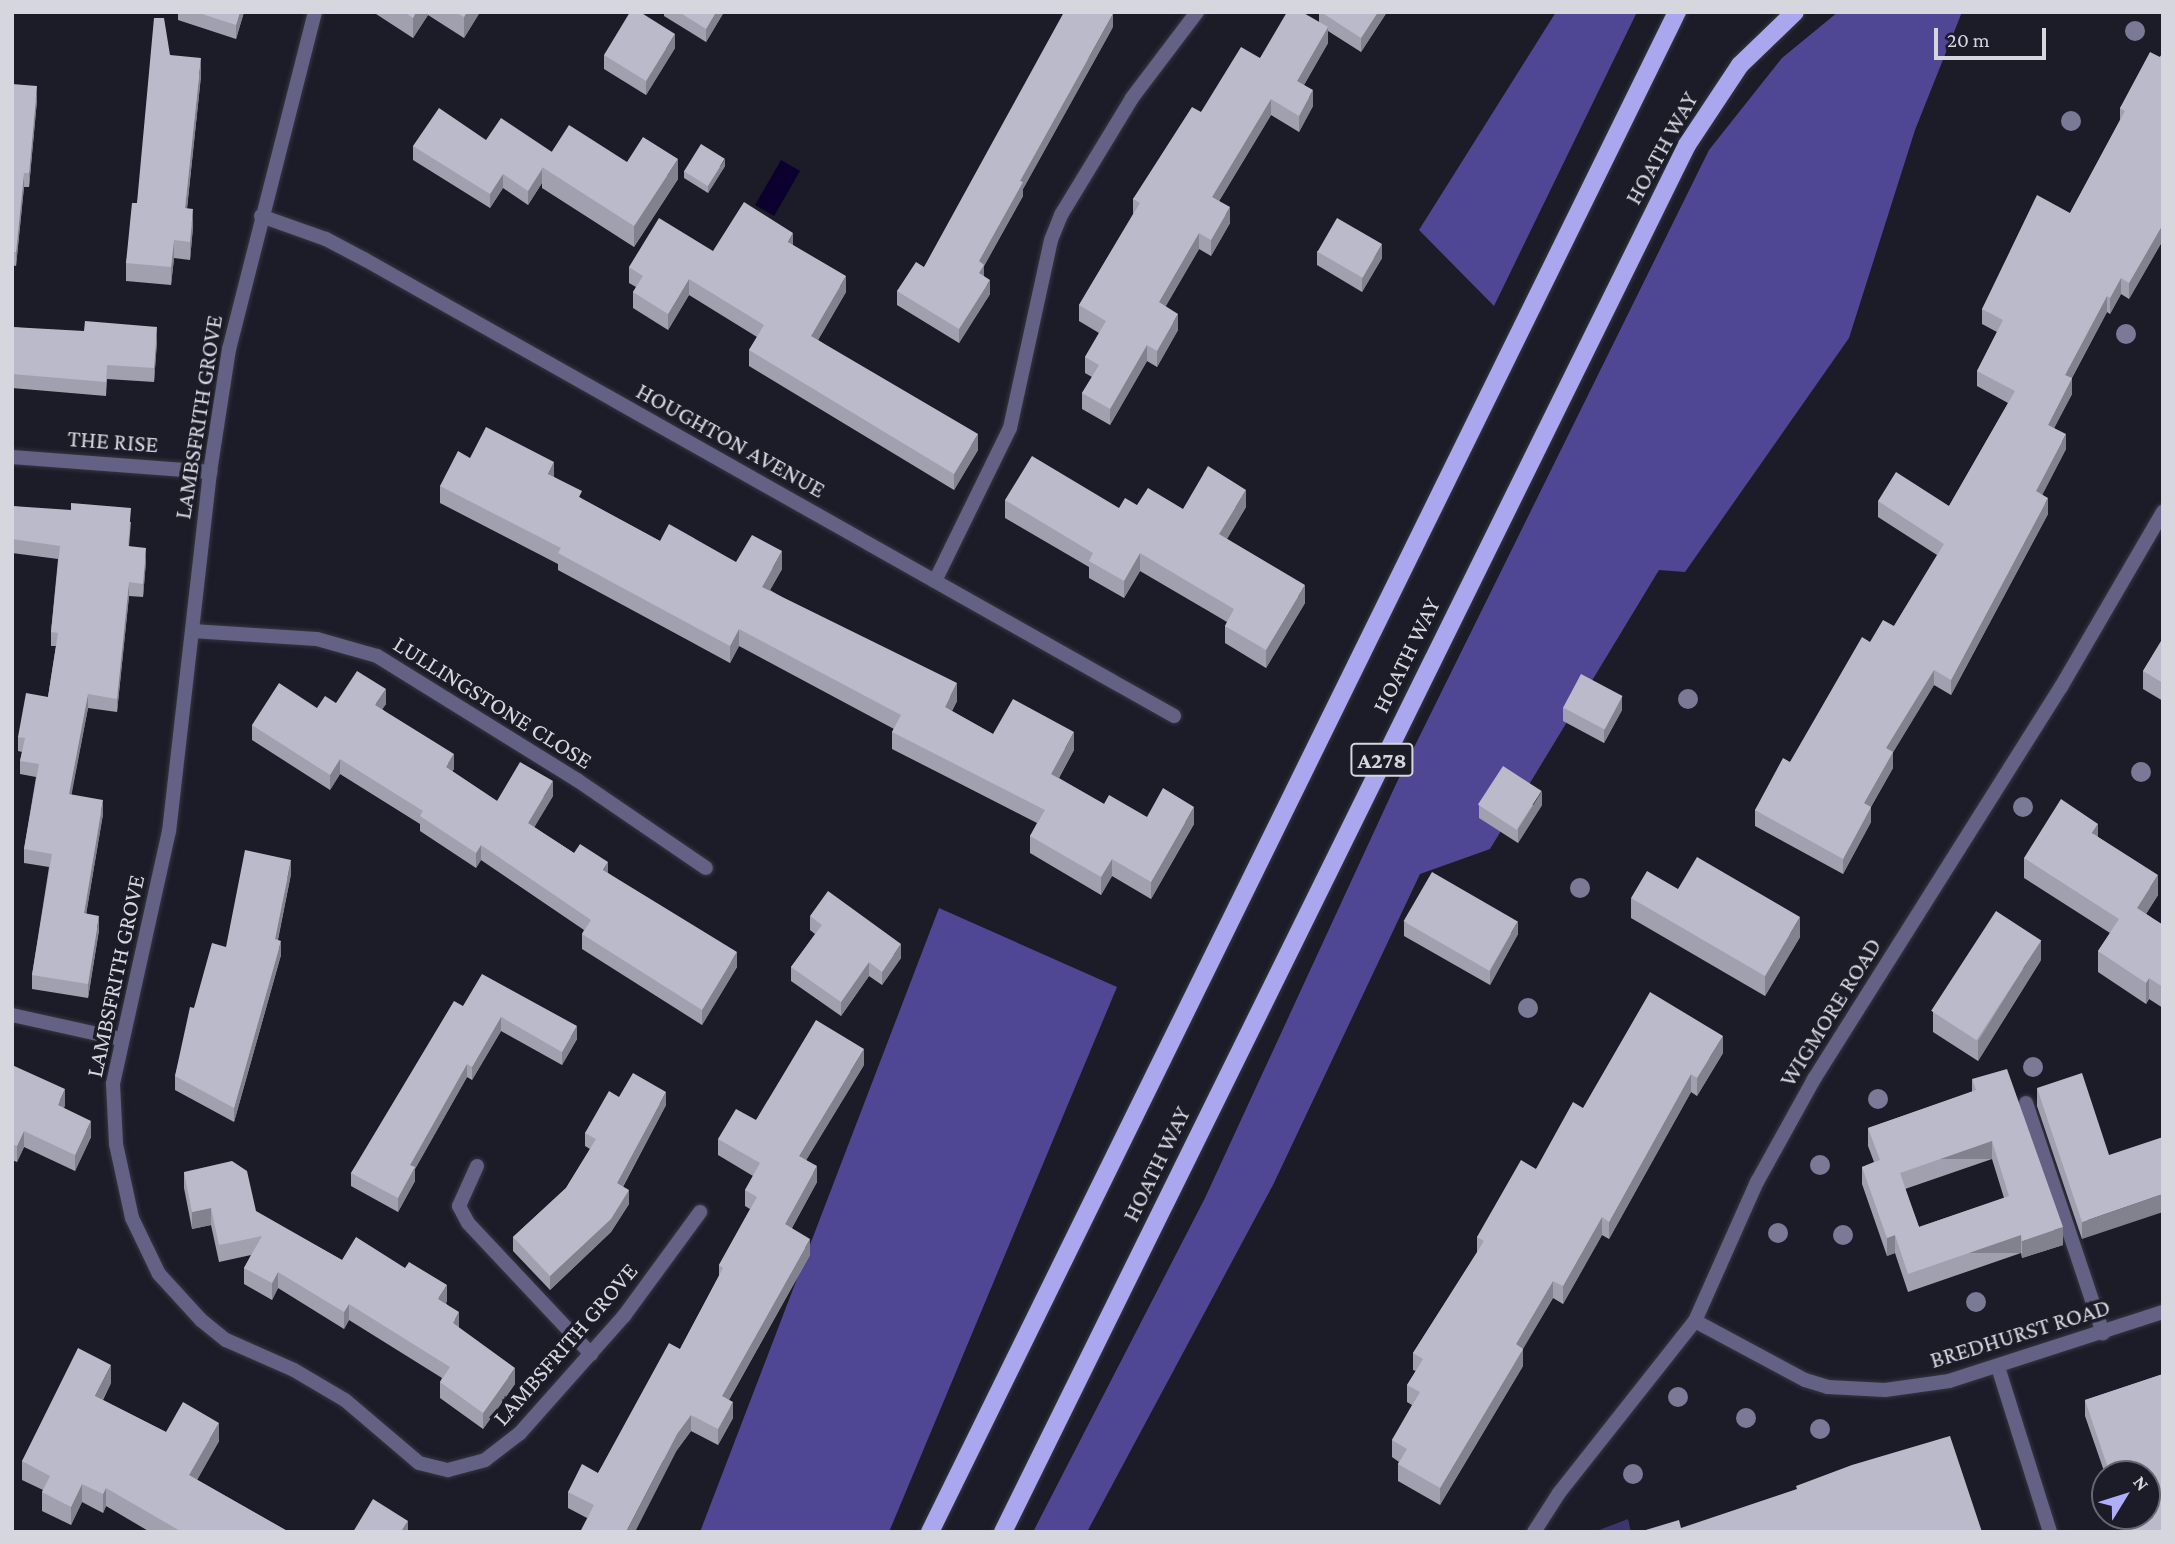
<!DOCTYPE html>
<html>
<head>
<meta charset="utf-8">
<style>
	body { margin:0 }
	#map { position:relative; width:2175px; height:1544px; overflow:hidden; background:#1c1c28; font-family:"Crimson Pro",serif }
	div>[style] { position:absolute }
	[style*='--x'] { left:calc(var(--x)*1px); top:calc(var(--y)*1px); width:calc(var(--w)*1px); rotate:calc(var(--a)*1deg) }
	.green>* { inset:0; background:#3b366b }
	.forest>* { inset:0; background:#4f4793 }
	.water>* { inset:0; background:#0b002e; transform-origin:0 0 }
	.roads { filter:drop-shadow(0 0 2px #363642) drop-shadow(0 0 2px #363642) }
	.service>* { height:14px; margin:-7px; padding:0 7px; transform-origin:7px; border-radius:7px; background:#636284 }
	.minor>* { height:14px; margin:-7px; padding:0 7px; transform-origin:7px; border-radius:7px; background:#636284 }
	.tertiary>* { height:14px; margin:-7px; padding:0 7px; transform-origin:7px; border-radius:7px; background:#636284 }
	.primary>* { height:18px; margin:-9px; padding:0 9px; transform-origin:9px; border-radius:9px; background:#aaa7ef }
	.trees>* { width:20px; height:20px; margin:-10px; border-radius:50%; background:#7a7a97 }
	.wall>* { inset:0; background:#a0a0af }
	.shaded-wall>* { inset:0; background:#82828e; transform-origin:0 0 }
	.building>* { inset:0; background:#babacb; transform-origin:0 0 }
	span { translate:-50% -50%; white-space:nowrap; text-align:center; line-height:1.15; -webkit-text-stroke:7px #1c1c28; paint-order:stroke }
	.shield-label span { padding:2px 5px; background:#1c1c28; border:2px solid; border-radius:5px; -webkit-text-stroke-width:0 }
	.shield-label { font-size:23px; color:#d6d6df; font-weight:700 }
	.street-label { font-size:24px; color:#d6d6df }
	.frame { position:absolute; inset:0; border:14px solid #d6d6df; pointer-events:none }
	.north { position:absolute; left:2091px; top:1460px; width:70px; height:70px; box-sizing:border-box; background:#1c1c28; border:2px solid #666671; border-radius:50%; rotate:52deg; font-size:19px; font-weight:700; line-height:28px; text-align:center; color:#d6d6df }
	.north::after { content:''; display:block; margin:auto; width:24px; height:32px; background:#b0adfa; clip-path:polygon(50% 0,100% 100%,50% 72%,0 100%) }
	.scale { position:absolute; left:1934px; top:28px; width:112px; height:32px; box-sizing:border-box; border:4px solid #d6d6df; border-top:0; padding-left:9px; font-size:21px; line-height:24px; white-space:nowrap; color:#d6d6df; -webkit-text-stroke:5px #1c1c28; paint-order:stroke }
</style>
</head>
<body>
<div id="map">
	<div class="green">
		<i style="clip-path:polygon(1628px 1519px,1631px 1532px,1594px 1532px)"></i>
	</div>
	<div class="forest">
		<i style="clip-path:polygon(1556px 12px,1637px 12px,1494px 306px,1419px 230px)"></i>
		<i style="clip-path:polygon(1838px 12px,1962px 12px,1915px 130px,1849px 338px,1685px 572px,1659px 570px,1490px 849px,1420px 874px,1273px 1185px,1087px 1532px,1033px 1532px,1205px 1198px,1397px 782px,1709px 150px,1782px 58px)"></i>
		<i style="clip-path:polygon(939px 908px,1117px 987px,889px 1532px,700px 1532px)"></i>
	</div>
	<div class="water">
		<i style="left:781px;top:160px;width:22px;height:52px;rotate:30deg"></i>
	</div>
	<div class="roads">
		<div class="service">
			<i style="--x:2026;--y:1103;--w:243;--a:71.5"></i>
			<i style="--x:477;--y:1166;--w:44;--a:114.2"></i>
			<i style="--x:459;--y:1206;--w:19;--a:62"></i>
			<i style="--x:468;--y:1223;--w:180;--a:46.8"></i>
		</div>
		<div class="minor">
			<i style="--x:315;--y:12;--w:348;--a:104.3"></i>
			<i style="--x:229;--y:349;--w:124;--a:98.8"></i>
			<i style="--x:210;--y:472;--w:361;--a:96.5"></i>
			<i style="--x:169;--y:831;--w:259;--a:102.5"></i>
			<i style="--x:113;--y:1084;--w:60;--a:87.1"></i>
			<i style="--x:116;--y:1144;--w:76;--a:77.8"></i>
			<i style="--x:132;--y:1218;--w:62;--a:64.3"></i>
			<i style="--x:159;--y:1274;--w:62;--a:47.6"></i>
			<i style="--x:201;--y:1320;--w:32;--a:39"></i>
			<i style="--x:226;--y:1340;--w:74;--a:23.8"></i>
			<i style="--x:294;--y:1370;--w:59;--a:30.5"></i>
			<i style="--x:345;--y:1400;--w:97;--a:40.4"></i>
			<i style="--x:419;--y:1463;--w:30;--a:14"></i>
			<i style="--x:448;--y:1470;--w:38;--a:-15"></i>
			<i style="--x:485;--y:1460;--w:44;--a:-37.6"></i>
			<i style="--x:520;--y:1433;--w:157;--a:-48.4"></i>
			<i style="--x:624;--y:1316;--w:129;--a:-53.8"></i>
			<i style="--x:261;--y:216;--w:69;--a:19.5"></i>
			<i style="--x:326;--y:239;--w:43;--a:27.8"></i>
			<i style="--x:364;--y:259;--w:930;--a:29.43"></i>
			<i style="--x:12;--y:457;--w:199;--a:4.3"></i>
			<i style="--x:935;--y:581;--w:170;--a:-63.9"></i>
			<i style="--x:1010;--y:428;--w:192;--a:-77.7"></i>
			<i style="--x:1051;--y:240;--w:27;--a:-68"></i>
			<i style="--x:1061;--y:215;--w:137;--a:-58.7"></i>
			<i style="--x:1132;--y:98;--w:108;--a:-52.9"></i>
			<i style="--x:192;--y:631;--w:125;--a:3.7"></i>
			<i style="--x:317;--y:639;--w:62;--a:15.8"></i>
			<i style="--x:377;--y:656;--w:235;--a:31.8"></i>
			<i style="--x:577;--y:780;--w:156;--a:34.3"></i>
			<i style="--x:12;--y:1015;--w:111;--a:12.5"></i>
			<i style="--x:1695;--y:1321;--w:125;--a:28.2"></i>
			<i style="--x:1805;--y:1380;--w:24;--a:17"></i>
			<i style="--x:1828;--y:1387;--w:57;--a:3"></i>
			<i style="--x:1885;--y:1390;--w:65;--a:-8"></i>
			<i style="--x:1949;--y:1381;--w:225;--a:-17.9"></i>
			<i style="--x:1998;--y:1367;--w:173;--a:72.5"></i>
		</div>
		<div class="tertiary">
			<i style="--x:1534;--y:1532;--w:46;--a:-57.3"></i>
			<i style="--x:1559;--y:1493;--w:219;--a:-51.7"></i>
			<i style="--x:1695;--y:1321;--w:152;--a:-66"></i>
			<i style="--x:1757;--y:1182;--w:118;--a:-61"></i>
			<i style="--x:1814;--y:1079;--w:463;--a:-57.8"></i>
			<i style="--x:2061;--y:687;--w:203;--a:-59.8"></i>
		</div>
		<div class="primary">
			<i style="--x:930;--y:1532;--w:1694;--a:-63.83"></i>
			<i style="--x:1003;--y:1532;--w:1546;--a:-63.75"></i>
			<i style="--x:1687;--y:145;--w:96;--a:-56.5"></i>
			<i style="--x:1740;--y:65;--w:76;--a:-43.9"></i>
		</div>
	</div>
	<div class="trees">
		<i style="left:2135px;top:31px"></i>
		<i style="left:2071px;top:121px"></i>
		<i style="left:2126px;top:334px"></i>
		<i style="left:1688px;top:699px"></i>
		<i style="left:2141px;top:772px"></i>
		<i style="left:2023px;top:807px"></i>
		<i style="left:1580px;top:888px"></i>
		<i style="left:1528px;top:1008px"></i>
		<i style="left:2033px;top:1067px"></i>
		<i style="left:1878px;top:1099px"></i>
		<i style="left:1820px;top:1165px"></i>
		<i style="left:1778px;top:1233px"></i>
		<i style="left:1843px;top:1235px"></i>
		<i style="left:1976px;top:1302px"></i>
		<i style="left:1678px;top:1397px"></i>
		<i style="left:1746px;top:1418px"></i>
		<i style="left:1820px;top:1429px"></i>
		<i style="left:1633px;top:1474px"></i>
	</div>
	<div class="wall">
		<i style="clip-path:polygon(178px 12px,244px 12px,236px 39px,178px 20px)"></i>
		<i style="clip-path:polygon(373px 12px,480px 12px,464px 38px,428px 15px,413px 38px)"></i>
		<i style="clip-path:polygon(664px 12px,724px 12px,706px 42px,664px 16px)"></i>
		<i style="clip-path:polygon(1319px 12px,1387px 12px,1361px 52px,1328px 31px,1328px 43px,1304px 85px,1313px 106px,1299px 132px,1271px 115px,1219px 201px,1230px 223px,1211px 256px,1199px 249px,1165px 307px,1178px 330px,1157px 367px,1147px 361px,1110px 425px,1082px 409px,1082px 393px,1092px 377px,1085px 373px,1085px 357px,1099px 333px,1079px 321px,1079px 305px,1133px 214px,1133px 199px,1201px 112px,1260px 58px,1319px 22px)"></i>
		<i style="clip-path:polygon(1113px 27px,1023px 189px,1023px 196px,984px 266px,984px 276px,990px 294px,959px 343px,897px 305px,897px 291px,924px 267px)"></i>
		<i style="clip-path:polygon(675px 48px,646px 95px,604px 69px,604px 55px)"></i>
		<i style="clip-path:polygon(2163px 52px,2163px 240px,2129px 299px,2121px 294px,2110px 314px,2107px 312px,2072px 378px,2072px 394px,2054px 428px,2066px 449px,2042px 495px,2048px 514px,1951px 695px,1934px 685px,1893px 752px,1893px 768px,1871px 807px,1871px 822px,1843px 874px,1755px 826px,1755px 810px,1790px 762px,1870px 642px,1894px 626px,1937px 555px,1878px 517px,1878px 501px,1949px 506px,2008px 403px,1977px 386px,1977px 371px,1997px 332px,1982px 324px,1982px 309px,2070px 213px,2120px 120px,2120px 108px,2160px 57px)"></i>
		<i style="clip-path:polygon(170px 55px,201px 76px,187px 209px,193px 227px,190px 260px,174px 258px,171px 285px,126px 281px,126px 263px,137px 203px)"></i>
		<i style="clip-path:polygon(12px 84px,37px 100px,29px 187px,24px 187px,16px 266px,12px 265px)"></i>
		<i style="clip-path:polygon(486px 140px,552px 152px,627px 162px,678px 179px,634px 247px,542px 188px,542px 183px,528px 205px,503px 188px,490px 208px,413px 160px,413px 146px)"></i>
		<i style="clip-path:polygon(725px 166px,708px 193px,684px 178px,684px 171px)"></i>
		<i style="clip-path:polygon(793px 245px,846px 292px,818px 340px,978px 450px,954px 490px,749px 366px,749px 350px,757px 337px,689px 295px,668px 330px,633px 308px,633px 292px,636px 287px,629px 283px,629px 267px,713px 251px)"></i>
		<i style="clip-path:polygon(1317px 251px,1382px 258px,1362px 292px,1317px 265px)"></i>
		<i style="clip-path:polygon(12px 327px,157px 341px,154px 382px,107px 379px,106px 396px,12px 388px)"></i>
		<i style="clip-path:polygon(470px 458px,554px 477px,582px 499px,660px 541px,736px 562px,782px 569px,770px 590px,957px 701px,952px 711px,993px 734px,1074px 750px,1059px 778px,1104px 804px,1147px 817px,1194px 824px,1151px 899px,1112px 876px,1101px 895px,1030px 853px,1030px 836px,1037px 823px,892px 749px,892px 732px,894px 729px,739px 646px,730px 663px,558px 570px,558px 564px,440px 503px,440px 486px)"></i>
		<i style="clip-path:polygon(1005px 500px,1119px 508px,1137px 505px,1183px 509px,1246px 507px,1227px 539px,1305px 603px,1266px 668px,1225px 643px,1225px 626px,1227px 622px,1140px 571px,1124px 598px,1089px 578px,1089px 567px,1005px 518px)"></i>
		<i style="clip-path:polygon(12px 506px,131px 522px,129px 546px,146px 561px,143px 597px,129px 596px,117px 712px,88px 708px,71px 795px,103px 814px,86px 914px,99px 930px,88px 998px,32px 989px,32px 975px,49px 867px,24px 863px,24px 849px,36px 777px,20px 774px,20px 761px,22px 752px,18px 751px,18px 737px,48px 697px,56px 646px,51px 646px,51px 632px,58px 559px,12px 553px)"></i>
		<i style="clip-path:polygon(2163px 638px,2163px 701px,2143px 689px,2143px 671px)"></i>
		<i style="clip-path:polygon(336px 703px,386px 704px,382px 709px,454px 769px,452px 771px,497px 801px,553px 796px,534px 827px,574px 853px,608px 873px,737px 967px,702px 1025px,582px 949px,582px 934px,584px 930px,481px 860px,476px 868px,420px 831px,420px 824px,340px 774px,330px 790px,252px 740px,252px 725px)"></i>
		<i style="clip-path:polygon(1563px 707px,1622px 710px,1604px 743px,1563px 721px)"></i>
		<i style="clip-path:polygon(1479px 805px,1542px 805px,1518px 843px,1479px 818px)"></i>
		<i style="clip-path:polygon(2098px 837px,2158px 895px,2146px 914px,2163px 925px,2163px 1008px,2149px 999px,2146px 1004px,2098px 972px,2098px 951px,2110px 933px,2024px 878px,2024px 858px)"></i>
		<i style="clip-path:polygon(291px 874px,278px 940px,281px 955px,234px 1122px,175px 1090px,175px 1076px,194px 1008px,226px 947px)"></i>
		<i style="clip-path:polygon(1631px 898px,1800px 937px,1765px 996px,1631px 918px)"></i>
		<i style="clip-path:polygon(810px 916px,901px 958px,882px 985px,869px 976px,841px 1016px,791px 981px,791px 967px,815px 934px,810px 930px)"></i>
		<i style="clip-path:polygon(1404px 922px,1518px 934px,1490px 985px,1404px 936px)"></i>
		<i style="clip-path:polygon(2041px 960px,1978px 1061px,1933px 1032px,1933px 1012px)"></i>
		<i style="clip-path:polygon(463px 1006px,577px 1039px,562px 1065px,501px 1031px,472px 1080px,467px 1077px,415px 1169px,415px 1181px,398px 1212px,351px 1186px,351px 1173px)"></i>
		<i style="clip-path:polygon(1723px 1053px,1697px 1096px,1691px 1092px,1609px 1239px,1602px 1235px,1563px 1304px,1553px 1298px,1523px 1348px,1523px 1366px,1440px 1505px,1398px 1481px,1398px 1464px,1399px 1462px,1392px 1457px,1392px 1440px,1412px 1405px,1407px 1402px,1407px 1385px,1416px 1371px,1413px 1370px,1413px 1353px,1477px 1253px,1477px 1237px,1536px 1169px,1583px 1108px)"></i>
		<i style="clip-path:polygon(12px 1065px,65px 1105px,64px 1108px,91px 1137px,75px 1171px,24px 1147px,17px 1162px,12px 1160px)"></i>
		<i style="clip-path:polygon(864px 1065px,806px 1160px,817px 1182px,792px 1228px,810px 1255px,729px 1400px,733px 1418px,718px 1445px,691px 1431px,677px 1450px,587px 1518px,568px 1508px,568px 1492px,598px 1473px,680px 1349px,719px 1276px,719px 1265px,750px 1209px,745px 1206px,745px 1190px,753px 1176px,718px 1155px,718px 1139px)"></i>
		<i style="clip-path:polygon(evenodd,1972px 1079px,2063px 1245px,2022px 1258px,2021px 1253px,1908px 1292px,1895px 1253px,1887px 1256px,1862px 1184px,1862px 1167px,1874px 1162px,1868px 1146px,1868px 1128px,1972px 1092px,1972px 1079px,1992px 1159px,2004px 1198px,1919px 1227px,1905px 1189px,1992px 1159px)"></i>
		<i style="clip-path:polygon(2037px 1088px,2109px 1155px,2082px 1239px,2037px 1106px)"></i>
		<i style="clip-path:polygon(619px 1097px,666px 1105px,623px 1187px,629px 1204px,611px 1232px,550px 1290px,513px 1251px,513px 1237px,566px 1188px,590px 1149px,585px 1146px,585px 1133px)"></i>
		<i style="clip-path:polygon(184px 1172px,342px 1260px,447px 1301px,446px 1303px,459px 1328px,515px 1384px,483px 1429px,440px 1398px,440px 1382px,442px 1378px,349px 1320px,344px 1329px,278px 1288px,272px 1300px,244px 1284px,244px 1268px,251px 1255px,219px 1262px,211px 1225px,192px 1229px,184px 1188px)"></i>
		<i style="clip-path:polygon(2163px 1374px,2163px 1532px,2124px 1532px,2119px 1516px,2147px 1516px,2147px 1474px,2105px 1474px,2085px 1416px,2085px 1400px)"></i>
		<i style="clip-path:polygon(111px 1383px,103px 1400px,166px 1432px,219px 1441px,197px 1480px,289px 1532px,150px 1532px,106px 1506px,103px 1513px,82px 1502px,71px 1525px,42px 1511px,42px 1492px,43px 1490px,22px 1480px,22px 1461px)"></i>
	</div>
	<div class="shaded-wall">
		<i style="clip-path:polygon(240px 12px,244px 12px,236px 39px,236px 25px)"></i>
		<i style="clip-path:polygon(416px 12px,428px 12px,428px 15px,413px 38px,413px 18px)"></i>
		<i style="clip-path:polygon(467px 12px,480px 12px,464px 38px,464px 17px)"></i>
		<i style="clip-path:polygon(716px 12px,724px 12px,706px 42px,706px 29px)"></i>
		<i style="clip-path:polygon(1378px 12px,1387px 12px,1361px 52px,1361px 38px)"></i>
		<i style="clip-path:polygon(1113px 14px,1113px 27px,1023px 189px,1023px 196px,984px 266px,984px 279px,979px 287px,979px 261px,1020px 181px)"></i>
		<i style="clip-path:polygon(1328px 27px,1328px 43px,1297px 97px,1297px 81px)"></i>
		<i style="clip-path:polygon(675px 34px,675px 48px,646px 95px,646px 81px)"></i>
		<i style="clip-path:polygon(201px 58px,201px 76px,185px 226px,185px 208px)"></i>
		<i style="clip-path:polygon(37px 86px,37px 100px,29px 187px,29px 173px)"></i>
		<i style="clip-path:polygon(1313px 90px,1313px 106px,1299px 132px,1299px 116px)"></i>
		<i style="clip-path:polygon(1271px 99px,1271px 115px,1212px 213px,1212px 197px)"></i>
		<i style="clip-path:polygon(678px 159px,678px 179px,634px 247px,634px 226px)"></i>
		<i style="clip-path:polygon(725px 159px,725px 166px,708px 193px,708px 186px)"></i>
		<i style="clip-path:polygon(542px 170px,542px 183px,528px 205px,528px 191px)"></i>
		<i style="clip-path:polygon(24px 173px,24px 187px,16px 266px,16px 252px)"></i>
		<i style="clip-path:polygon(503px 174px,503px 188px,490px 208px,490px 194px)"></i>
		<i style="clip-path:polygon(1230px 207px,1230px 223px,1211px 256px,1211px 240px)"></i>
		<i style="clip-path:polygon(193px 209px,193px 227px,190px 260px,190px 242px)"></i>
		<i style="clip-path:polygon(2163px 224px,2163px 240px,2129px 299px,2129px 283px)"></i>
		<i style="clip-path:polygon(793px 233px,793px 249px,788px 242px)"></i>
		<i style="clip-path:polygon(1199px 233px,1199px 249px,1159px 318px,1159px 302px)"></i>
		<i style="clip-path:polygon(174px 240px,174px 258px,171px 285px,171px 267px)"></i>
		<i style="clip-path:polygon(1382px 244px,1382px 258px,1362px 292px,1362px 278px)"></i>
		<i style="clip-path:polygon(846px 276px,846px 292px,811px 352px,811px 336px)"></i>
		<i style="clip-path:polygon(2121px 278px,2121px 294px,2110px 314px,2110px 298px)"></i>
		<i style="clip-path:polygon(689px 279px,689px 295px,668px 330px,668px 314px)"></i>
		<i style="clip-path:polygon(990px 280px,990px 294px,959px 343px,959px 329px)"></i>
		<i style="clip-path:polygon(2107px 296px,2107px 312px,2065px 390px,2065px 375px)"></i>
		<i style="clip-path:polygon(1178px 314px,1178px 330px,1157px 367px,1157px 351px)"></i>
		<i style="clip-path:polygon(157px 327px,157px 341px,154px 382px,154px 368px)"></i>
		<i style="clip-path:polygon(1147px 345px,1147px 361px,1110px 425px,1110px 409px)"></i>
		<i style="clip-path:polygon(2072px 378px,2072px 394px,2048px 440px,2048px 425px)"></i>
		<i style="clip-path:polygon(978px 434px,978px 450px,954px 490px,954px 474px)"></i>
		<i style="clip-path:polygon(2066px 434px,2066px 449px,2036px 507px,2036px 491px)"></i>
		<i style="clip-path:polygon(554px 462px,554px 479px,548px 474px)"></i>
		<i style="clip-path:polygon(1246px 490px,1246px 507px,1219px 552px,1219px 534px)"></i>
		<i style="clip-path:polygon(2048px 498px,2048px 514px,1951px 695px,1951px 680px)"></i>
		<i style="clip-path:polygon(146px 548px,146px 561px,143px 597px,143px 584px)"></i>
		<i style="clip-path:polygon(782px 551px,782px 569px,762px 604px,762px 587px)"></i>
		<i style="clip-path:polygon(1140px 553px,1140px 571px,1124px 598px,1124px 581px)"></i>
		<i style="clip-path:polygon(129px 582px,129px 596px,117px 712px,117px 699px)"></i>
		<i style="clip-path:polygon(1305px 585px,1305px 603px,1266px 668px,1266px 650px)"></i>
		<i style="clip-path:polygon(739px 629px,739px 646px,730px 663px,730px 646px)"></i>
		<i style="clip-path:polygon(1934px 670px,1934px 685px,1886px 764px,1886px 748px)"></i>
		<i style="clip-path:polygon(957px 683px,957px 701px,945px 724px,945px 707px)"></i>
		<i style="clip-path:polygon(386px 689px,386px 704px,375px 720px,375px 705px)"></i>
		<i style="clip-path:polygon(88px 694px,88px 708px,69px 808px,69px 794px)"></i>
		<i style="clip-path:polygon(1622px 696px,1622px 710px,1604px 743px,1604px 729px)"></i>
		<i style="clip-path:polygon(1074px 732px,1074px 750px,1051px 791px,1051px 774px)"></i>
		<i style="clip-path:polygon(1893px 752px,1893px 768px,1864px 819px,1864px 803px)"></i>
		<i style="clip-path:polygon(454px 754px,454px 769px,446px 782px,446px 767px)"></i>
		<i style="clip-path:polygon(340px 759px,340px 774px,330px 790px,330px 775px)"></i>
		<i style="clip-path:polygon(553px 781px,553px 796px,528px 838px,528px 823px)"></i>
		<i style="clip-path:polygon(1542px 791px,1542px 805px,1518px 843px,1518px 829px)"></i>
		<i style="clip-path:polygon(103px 800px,103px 814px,84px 927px,84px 913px)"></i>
		<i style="clip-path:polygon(1194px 807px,1194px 824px,1151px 899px,1151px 882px)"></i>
		<i style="clip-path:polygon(1871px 807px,1871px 822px,1843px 874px,1843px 859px)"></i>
		<i style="clip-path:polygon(2098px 824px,2098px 844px,2092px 833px)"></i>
		<i style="clip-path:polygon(481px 845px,481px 860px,476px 868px,476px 853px)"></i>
		<i style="clip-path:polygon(1112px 859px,1112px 876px,1101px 895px,1101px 877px)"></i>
		<i style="clip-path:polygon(291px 860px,291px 874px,275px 953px,275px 939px)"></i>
		<i style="clip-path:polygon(608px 862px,608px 877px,603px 870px)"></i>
		<i style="clip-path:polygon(2158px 875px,2158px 895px,2137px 928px,2137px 908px)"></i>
		<i style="clip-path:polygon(99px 916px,99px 930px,88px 998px,88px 984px)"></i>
		<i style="clip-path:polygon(1800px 917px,1800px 937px,1765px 996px,1765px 976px)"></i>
		<i style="clip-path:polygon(1518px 921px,1518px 934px,1490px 985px,1490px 971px)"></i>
		<i style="clip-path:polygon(2041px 940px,2041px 960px,1978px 1061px,1978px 1041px)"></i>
		<i style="clip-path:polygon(281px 941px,281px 955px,234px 1122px,234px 1108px)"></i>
		<i style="clip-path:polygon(901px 944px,901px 958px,882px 985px,882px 972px)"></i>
		<i style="clip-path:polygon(737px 952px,737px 967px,702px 1025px,702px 1010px)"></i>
		<i style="clip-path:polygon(869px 962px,869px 976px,841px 1016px,841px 1002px)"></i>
		<i style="clip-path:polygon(2149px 978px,2149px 999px,2146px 1004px,2146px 983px)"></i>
		<i style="clip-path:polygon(501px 1017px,501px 1031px,472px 1080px,472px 1067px)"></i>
		<i style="clip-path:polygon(577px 1026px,577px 1039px,562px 1065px,562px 1052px)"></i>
		<i style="clip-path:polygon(1723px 1036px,1723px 1053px,1697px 1096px,1697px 1078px)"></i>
		<i style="clip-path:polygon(864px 1049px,864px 1065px,799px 1172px,799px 1156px)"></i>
		<i style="clip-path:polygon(467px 1064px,467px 1077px,415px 1169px,415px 1181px,398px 1212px,398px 1198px,410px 1165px)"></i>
		<i style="clip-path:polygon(1691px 1074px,1691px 1092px,1609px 1239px,1609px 1222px)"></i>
		<i style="clip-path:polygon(65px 1089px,65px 1105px,58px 1121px,58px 1105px)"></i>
		<i style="clip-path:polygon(666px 1092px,666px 1105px,617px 1197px,617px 1183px)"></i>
		<i style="clip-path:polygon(91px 1121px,91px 1137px,75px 1171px,75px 1155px)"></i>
		<i style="clip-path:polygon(24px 1131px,24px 1147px,17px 1162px,17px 1146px)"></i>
		<i style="left:1992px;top:1141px;width:18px;height:97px;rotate:90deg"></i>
		<i style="clip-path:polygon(817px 1166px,817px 1182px,785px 1240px,785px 1224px)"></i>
		<i style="clip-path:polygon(629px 1190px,629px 1204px,611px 1232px,550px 1290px,550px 1276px)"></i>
		<i style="clip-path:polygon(2163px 1194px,2163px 1212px,2082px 1239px,2082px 1222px)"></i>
		<i style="clip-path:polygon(211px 1208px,211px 1225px,192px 1229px,192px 1212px)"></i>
		<i style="clip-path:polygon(1602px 1217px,1602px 1235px,1563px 1304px,1563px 1286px)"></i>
		<i style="clip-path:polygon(2063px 1227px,2063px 1245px,2022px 1258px,2022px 1241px)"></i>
		<i style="clip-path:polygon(1895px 1235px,1895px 1253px,1887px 1256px,1887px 1238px)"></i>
		<i style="left:2021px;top:1235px;width:18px;height:120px;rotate:90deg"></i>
		<i style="clip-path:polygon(810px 1239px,810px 1255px,722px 1412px,722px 1396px)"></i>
		<i style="clip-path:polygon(278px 1272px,278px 1288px,272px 1300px,272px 1283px)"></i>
		<i style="clip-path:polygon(1553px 1281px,1553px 1298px,1516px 1361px,1516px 1344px)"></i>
		<i style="clip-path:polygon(447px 1285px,447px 1301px,438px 1315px,438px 1299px)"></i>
		<i style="clip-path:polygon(349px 1304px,349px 1320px,344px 1329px,344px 1312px)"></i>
		<i style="clip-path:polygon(459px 1312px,459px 1328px,453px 1323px)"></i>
		<i style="clip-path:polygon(1523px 1349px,1523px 1366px,1440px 1505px,1440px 1488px)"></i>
		<i style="clip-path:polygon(111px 1365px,111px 1383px,95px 1414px,95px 1396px)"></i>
		<i style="clip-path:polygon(515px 1368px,515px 1384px,483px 1429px,483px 1413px)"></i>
		<i style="clip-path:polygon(733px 1402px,733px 1418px,718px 1445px,718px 1429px)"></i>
		<i style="clip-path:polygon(691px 1415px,691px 1431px,677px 1450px,635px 1532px,626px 1532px,677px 1434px)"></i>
		<i style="clip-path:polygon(219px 1423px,219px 1441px,189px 1494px,189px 1475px)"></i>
		<i style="clip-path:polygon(82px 1484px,82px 1502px,71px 1525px,71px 1507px)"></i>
		<i style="clip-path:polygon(106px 1488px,106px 1506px,103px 1513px,103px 1494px)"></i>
		<i style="clip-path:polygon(408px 1521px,408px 1532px,401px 1532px)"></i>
	</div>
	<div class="building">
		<i style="clip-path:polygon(196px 12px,240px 12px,236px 25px)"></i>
		<i style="clip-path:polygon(405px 12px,416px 12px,413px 18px)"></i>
		<i style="clip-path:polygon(455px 12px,467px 12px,464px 17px)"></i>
		<i style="clip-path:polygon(630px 12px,640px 12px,675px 34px,646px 81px,604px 55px)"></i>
		<i style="clip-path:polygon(679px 12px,716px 12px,706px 29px)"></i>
		<i style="clip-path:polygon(1064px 12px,1111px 12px,1113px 14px,1020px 181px,1023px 182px,979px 261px,984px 265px,979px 273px,990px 280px,959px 329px,897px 291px,916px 262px,924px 267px)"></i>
		<i style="clip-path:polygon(1287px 12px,1302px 12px,1328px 27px,1297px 81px,1313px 90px,1299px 116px,1271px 99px,1212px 197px,1230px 207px,1211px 240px,1199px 233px,1159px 302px,1178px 314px,1157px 351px,1147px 345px,1110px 409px,1082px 393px,1099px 365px,1085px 357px,1106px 321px,1079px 305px,1140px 203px,1133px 199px,1192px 107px,1201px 112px,1241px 47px,1260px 58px)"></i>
		<i style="clip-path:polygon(1321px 12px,1378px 12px,1361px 38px)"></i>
		<i style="clip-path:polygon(154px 18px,164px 18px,170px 55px,201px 58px,185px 208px,193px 209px,190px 242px,174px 240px,171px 267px,126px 263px,132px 203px,137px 203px)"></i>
		<i style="clip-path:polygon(2150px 52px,2160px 57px,2163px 52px,2163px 224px,2129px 283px,2121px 278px,2110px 298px,2107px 296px,2065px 375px,2072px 378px,2048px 425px,2066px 434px,2036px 491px,2048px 498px,1951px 680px,1934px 670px,1886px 748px,1893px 752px,1864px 803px,1871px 807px,1843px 859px,1755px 810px,1783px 758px,1790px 762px,1862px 637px,1870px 642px,1883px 620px,1894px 626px,1944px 544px,1878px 501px,1896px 472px,1949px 506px,2015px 391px,1977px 371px,2003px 320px,1982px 309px,2037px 195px,2070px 213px,2125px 111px,2120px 108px)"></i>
		<i style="clip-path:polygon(12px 84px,37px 86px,29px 173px,24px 173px,16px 252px,12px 252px)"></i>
		<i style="clip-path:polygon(439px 108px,486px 140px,501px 118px,552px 152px,528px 191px,503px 174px,490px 194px,413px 146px)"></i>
		<i style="clip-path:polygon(569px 125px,627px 162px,643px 137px,678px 159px,634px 226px,542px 167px)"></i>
		<i style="left:701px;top:144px;width:28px;height:32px;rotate:32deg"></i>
		<i style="clip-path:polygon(744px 202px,793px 233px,788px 242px,846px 276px,811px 336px,978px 434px,954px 474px,749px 350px,764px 325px,689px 279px,668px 314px,633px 292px,643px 276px,629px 267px,659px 218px,713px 251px)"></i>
		<i style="left:1337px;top:218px;width:52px;height:39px;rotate:30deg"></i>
		<i style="clip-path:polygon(85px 321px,157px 327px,154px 368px,107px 365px,106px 382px,12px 374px,12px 327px,84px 331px)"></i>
		<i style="clip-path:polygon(486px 427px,554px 462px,548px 474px,582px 491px,579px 497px,660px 541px,669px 524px,736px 562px,752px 535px,782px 551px,762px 587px,957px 683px,945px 707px,993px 734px,1013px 699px,1074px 732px,1051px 774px,1104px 804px,1109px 795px,1147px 817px,1163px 788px,1194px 807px,1151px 882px,1112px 859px,1101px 877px,1030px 836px,1045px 810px,892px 732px,901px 715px,739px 629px,730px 646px,558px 553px,561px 548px,440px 486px,458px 451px,470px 458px)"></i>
		<i style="clip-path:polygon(1032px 456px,1119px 508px,1125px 498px,1137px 505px,1148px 488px,1183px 509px,1208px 466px,1246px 490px,1219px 534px,1305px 585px,1266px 650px,1225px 626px,1234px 609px,1140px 553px,1124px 581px,1089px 561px,1093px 553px,1005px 500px)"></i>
		<i style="clip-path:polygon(71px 503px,131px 508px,128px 546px,146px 548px,143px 584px,129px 582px,117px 699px,88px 694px,69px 794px,103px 800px,84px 913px,99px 916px,88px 984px,32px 975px,52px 854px,24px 849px,39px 764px,20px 761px,25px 738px,18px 737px,26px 693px,48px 697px,58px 633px,51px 632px,60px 546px,12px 539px,12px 506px,71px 510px)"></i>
		<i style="clip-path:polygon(2163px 638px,2163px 683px,2143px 671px)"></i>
		<i style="clip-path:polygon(357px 671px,386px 689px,375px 705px,454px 754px,446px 767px,497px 801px,520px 762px,553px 781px,528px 823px,574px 853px,580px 844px,608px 862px,603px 870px,737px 952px,702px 1010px,582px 934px,591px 920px,481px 845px,476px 853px,420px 816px,423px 811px,340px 759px,330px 775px,252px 725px,279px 683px,317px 708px,325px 696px,336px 703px)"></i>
		<i style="left:1581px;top:674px;width:47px;height:38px;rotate:28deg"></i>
		<i style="left:1503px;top:766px;width:46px;height:46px;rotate:33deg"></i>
		<i style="clip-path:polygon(2061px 799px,2098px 824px,2092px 833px,2158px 875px,2137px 908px,2163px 925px,2163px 987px,2149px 978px,2146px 983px,2098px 951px,2119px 919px,2024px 858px)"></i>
		<i style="clip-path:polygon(245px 850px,291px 860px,275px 939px,281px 941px,234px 1108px,175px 1076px,190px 1007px,194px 1008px,212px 943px,226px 947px)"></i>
		<i style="clip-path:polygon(1697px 857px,1800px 917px,1765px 976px,1631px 898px,1647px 871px,1678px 889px)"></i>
		<i style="left:1432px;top:872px;width:99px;height:57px;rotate:30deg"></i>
		<i style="clip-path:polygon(828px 891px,901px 944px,882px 972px,869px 962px,841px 1002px,791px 967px,822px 925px,810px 916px)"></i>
		<i style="left:1996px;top:911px;width:54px;height:119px;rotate:33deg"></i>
		<i style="clip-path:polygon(482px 974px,577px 1026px,562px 1052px,501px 1017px,472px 1067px,467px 1064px,410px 1165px,415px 1167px,398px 1198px,351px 1173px,454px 1001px,463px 1006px)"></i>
		<i style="clip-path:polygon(1650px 992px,1723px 1036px,1697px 1078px,1691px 1074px,1609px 1222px,1602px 1217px,1563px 1286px,1553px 1281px,1516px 1344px,1523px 1349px,1440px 1488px,1398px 1464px,1407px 1449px,1392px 1440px,1420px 1392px,1407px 1385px,1423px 1359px,1413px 1353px,1484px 1241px,1477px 1237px,1521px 1160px,1536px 1169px,1573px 1102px,1583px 1108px)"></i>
		<i style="clip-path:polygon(816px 1020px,864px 1049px,799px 1156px,817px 1166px,785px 1224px,810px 1239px,722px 1396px,733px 1402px,718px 1429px,691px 1415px,677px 1434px,626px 1532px,580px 1532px,594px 1505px,568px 1492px,582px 1464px,598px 1473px,669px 1343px,680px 1349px,723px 1268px,719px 1265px,757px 1197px,745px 1190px,760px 1163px,718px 1139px,736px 1109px,756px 1120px)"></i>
		<i style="clip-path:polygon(12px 1065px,65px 1089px,58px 1105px,91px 1121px,75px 1155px,24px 1131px,17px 1146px,12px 1144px)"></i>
		<i style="clip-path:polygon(evenodd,2007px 1069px,2063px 1227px,2022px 1241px,2021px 1235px,1908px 1274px,1895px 1235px,1887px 1238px,1862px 1167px,1880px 1160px,1868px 1128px,1976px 1090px,1972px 1079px,2007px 1069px,1992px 1141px,2009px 1196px,1919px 1227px,1900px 1173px,1992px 1141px)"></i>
		<i style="clip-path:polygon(633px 1073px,666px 1092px,617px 1183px,629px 1190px,611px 1219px,550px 1276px,513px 1237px,566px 1188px,596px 1139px,585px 1133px,609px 1091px,619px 1097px)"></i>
		<i style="clip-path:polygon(2082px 1073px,2109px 1155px,2163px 1137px,2163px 1194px,2082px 1222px,2037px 1088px)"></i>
		<i style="clip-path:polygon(232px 1161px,247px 1171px,256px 1211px,342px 1260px,356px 1237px,405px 1268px,409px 1262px,447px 1285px,438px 1299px,459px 1312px,453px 1323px,515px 1368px,483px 1413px,440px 1382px,450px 1367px,349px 1304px,344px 1312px,278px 1272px,272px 1283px,244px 1268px,262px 1236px,219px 1245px,211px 1208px,192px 1212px,184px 1172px)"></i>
		<i style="clip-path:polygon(78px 1348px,111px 1365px,95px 1396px,166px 1432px,183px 1402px,219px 1423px,189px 1475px,289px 1532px,182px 1532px,106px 1488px,103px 1494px,82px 1484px,71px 1507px,42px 1492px,50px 1476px,22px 1461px)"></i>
		<i style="clip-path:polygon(2163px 1374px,2163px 1532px,2130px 1532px,2125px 1516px,2147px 1516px,2147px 1474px,2110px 1474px,2085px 1400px)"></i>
		<i style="clip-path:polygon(1950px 1436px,1982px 1532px,1639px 1532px,1679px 1520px,1681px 1528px,1797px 1489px,1796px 1486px,1852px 1465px)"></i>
		<i style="clip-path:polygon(373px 1499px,408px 1521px,401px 1532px,353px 1532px)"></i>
	</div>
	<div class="shield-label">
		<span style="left:1382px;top:760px">A278</span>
	</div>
	<div class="street-label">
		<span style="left:1661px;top:148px;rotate:-61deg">HOATH WAY</span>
		<span style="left:198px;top:417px;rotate:-81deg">LAMBSFRITH GROVE</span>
		<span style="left:731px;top:440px;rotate:29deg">HOUGHTON AVENUE</span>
		<span style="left:113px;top:441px;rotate:4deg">THE RISE</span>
		<span style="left:1406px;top:655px;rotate:-64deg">HOATH WAY</span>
		<span style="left:493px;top:702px;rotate:32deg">LULLINGSTONE CLOSE</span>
		<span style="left:115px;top:976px;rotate:-78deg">LAMBSFRITH GROVE</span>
		<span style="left:1830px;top:1012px;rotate:-58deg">WIGMORE ROAD</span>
		<span style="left:1156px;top:1164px;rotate:-64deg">HOATH WAY</span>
		<span style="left:2020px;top:1333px;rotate:-17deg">BREDHURST ROAD</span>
		<span style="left:565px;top:1344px;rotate:-49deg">LAMBSFRITH GROVE</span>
	</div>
	<div class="frame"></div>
	<div class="north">N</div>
	<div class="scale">20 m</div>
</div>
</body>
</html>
